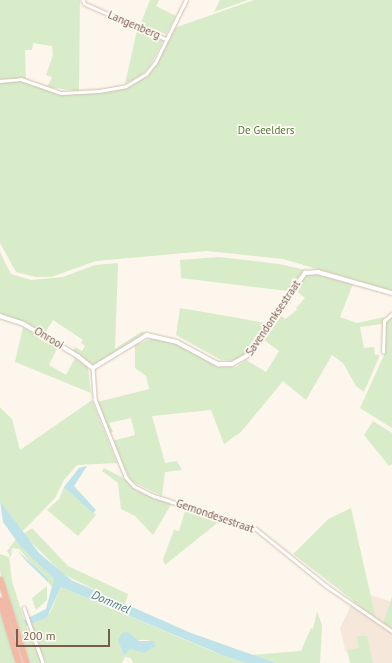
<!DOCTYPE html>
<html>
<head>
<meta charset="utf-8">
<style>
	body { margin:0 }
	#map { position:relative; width:392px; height:663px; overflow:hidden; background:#fdf6ec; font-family:"PT Sans",sans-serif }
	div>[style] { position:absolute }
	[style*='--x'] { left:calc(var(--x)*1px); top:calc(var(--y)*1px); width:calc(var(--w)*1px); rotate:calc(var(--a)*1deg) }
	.residential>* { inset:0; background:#f5e8da }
	.green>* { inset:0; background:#d8ecc9 }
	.water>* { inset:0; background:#bfe3e8 }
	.roads { filter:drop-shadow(0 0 1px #d1beb0) drop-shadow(0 0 1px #d1beb0) }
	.street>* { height:2.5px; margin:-1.25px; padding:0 1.25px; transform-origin:1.25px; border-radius:1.25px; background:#fff }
	.secondary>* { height:3.5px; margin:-1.75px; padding:0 1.75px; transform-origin:1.75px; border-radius:1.75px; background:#fff }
	.highway>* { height:4.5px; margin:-2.25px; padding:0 2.25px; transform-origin:2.25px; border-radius:2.25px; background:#f7b7a3 }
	span { translate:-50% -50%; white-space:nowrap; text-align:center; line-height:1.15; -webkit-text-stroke:3.5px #fffaf3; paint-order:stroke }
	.street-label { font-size:11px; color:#7a5c4d }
	.park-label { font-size:11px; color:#537a41 }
	.water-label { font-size:12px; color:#437c86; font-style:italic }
	.scale { position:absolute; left:16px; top:629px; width:94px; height:18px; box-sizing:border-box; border:2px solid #7a5c4d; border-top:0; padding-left:5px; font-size:12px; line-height:14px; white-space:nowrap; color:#7a5c4d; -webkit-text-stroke:3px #fffaf3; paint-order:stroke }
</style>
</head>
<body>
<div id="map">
	<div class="residential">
		<i style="clip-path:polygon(358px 591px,392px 602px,392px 663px,358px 663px,355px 651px,346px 653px,340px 628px)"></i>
	</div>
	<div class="green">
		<i style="clip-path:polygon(0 0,80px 0,79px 91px,47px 87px,52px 77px,46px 75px,53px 55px,52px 46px,33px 43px,32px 50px,25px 50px,26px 79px,0 79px)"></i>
		<i style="clip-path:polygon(150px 0,159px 0,156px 6px,176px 16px,166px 34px,140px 25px)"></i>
		<i style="clip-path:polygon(220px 0,248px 0,214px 12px)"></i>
		<i style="clip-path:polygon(254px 0,392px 0,392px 291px,283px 259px,207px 251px,96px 261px,51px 277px,36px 277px,16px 272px,0 243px,0 82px,21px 80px,61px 94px,99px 92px,125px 87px,146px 75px,155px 64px,174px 28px)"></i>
		<i style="clip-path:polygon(137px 30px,163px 41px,150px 66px,142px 75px,125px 84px)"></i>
		<i style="clip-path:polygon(0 252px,11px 274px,31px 280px,63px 277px,95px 265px,118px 263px,115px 349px,141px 332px,146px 332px,94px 366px,73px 350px,75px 347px,82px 351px,85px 346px,81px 343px,83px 340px,53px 320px,45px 333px,0 313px)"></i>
		<i style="clip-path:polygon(219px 257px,279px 264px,306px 270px,287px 291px,181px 278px,180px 260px)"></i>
		<i style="clip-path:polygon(321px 274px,353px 284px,340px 317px,357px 323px,384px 317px,382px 324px,360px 327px,364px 348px,374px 347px,375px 355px,380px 355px,364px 392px,356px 386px,343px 363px,332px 355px,306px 400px,283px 381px,241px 432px,224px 444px,211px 410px,152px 416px,165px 463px,177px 461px,182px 470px,165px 472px,162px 496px,131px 481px,112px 441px,135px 435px,131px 418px,109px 423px,113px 432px,109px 433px,97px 402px,149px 389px,146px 376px,135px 368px,135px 345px,153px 338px,179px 344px,220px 367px,236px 367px,246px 360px,266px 372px,279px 351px,261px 338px,278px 313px,285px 319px,297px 310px,296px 308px,305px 298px,295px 290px,302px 279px,307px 275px)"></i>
		<i style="clip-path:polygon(180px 308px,227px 316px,266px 323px,245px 356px,236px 361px,221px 360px,176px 335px)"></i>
		<i style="clip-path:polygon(392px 316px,392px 428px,360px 408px,385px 353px,385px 321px)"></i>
		<i style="clip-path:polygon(23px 327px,58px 347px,49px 365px,66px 375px,75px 358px,88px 367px,91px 393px,15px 362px)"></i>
		<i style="clip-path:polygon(92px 400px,117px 463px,77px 465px,64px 480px,55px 498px,22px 532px,0 501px,0 407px,12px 419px,20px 450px)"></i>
		<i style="clip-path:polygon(373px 421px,392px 433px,392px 464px,389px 466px,364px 435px)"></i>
		<i style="clip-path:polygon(104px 468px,125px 479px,137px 491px,172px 503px,153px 535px,135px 516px,121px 509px,118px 483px,102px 471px)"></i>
		<i style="clip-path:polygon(64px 487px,96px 515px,78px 536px,47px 510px,59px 499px)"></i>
		<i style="clip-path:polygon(186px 508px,218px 518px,216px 524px,165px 565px,163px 559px,174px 530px,179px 531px)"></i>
		<i style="clip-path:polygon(351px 508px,373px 606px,376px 618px,293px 554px,328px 519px)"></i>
		<i style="clip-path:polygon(32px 528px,68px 566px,128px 594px,125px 605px,63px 574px,23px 534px)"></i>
		<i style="clip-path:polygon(16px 539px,54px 579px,53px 588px,19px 549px,12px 548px,11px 558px,7px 551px)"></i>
		<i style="clip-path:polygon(0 554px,9px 557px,12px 581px,26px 626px,42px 663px,31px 663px,0 572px)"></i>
		<i style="clip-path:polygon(47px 586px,47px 600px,36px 610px,32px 598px)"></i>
		<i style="clip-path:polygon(evenodd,61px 587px,211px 651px,246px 663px,133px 663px,131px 658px,125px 657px,122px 663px,46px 663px,30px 625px,50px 613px,61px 587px,137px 640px,148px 640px,155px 647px,144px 653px,131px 648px,128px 650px,137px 640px)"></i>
		<i style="clip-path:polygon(392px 597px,392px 629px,383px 623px)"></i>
		<i style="clip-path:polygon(0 610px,13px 651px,15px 663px,0 663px)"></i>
		<i style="clip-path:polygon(317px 611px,322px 625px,320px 663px,276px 663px,251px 655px,301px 651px,311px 628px,313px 629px)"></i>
		<i style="clip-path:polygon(357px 636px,367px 636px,373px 663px,350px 663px,347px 650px,359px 648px)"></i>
	</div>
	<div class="water">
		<i style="clip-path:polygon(87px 466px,74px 486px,96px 510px,93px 513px,64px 487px,79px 468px)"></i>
		<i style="clip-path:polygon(0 501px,39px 553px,71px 580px,191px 633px,276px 663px,246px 663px,222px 655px,61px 587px,47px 617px,26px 626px,24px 620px,46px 609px,54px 579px,21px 547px,3px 522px)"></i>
		<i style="clip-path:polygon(17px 550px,48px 579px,48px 582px,27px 562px)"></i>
		<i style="clip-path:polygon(128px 632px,139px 641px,154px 641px,155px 647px,144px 653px,130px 649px,124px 655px,118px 640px,122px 633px)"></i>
	</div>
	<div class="roads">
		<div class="street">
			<i style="--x:83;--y:0;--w:4;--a:63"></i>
			<i style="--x:85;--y:4;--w:88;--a:23.4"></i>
			<i style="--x:0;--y:81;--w:21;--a:-5"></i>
			<i style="--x:21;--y:79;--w:42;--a:19.3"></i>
			<i style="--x:61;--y:93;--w:38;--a:-3"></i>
			<i style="--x:99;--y:91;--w:27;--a:-10"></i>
			<i style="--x:126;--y:86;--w:23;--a:-31"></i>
			<i style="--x:146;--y:74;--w:14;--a:-51"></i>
			<i style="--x:155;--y:63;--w:70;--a:-63.8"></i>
			<i style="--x:383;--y:352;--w:31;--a:-88"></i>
			<i style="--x:384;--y:321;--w:11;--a:-41"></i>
			<i style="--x:93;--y:368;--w:31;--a:86"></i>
			<i style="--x:95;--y:399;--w:84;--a:68.3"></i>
			<i style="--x:126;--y:477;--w:12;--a:48"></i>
			<i style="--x:134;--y:486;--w:22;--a:27"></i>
			<i style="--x:154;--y:496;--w:107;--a:17.9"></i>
			<i style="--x:256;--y:529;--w:92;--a:38.9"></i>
			<i style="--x:328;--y:587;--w:78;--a:34.5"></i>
			<i style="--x:24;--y:608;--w:58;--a:70.9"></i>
		</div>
		<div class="secondary">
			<i style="--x:0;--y:316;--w:25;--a:18"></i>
			<i style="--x:24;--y:324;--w:63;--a:30.7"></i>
			<i style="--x:78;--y:356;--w:19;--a:39"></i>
			<i style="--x:93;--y:368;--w:63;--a:-31.4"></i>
			<i style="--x:147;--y:335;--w:31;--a:13"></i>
			<i style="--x:177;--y:342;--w:47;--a:28.2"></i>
			<i style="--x:218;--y:364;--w:14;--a:0"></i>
			<i style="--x:232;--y:364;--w:18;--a:-29"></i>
			<i style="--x:248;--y:355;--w:100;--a:-55.2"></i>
			<i style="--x:305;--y:273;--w:13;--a:-4"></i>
			<i style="--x:318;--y:272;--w:77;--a:15.8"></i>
		</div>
		<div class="highway">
			<i style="--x:0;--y:579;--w:88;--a:72.2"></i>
			<i style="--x:0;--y:600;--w:66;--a:73.2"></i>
		</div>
	</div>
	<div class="street-label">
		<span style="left:134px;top:25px;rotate:23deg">Langenberg</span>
		<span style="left:273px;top:318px;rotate:-56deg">Savendonksestraat</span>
		<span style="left:49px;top:338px;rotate:31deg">Onrooi</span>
		<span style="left:215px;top:516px;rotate:19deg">Gemondesestraat</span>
	</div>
	<div class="park-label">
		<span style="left:266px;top:130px">De Geelders</span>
	</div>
	<div class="water-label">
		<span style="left:111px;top:602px;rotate:23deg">Dommel</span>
	</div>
	<div class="scale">200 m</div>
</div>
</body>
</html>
